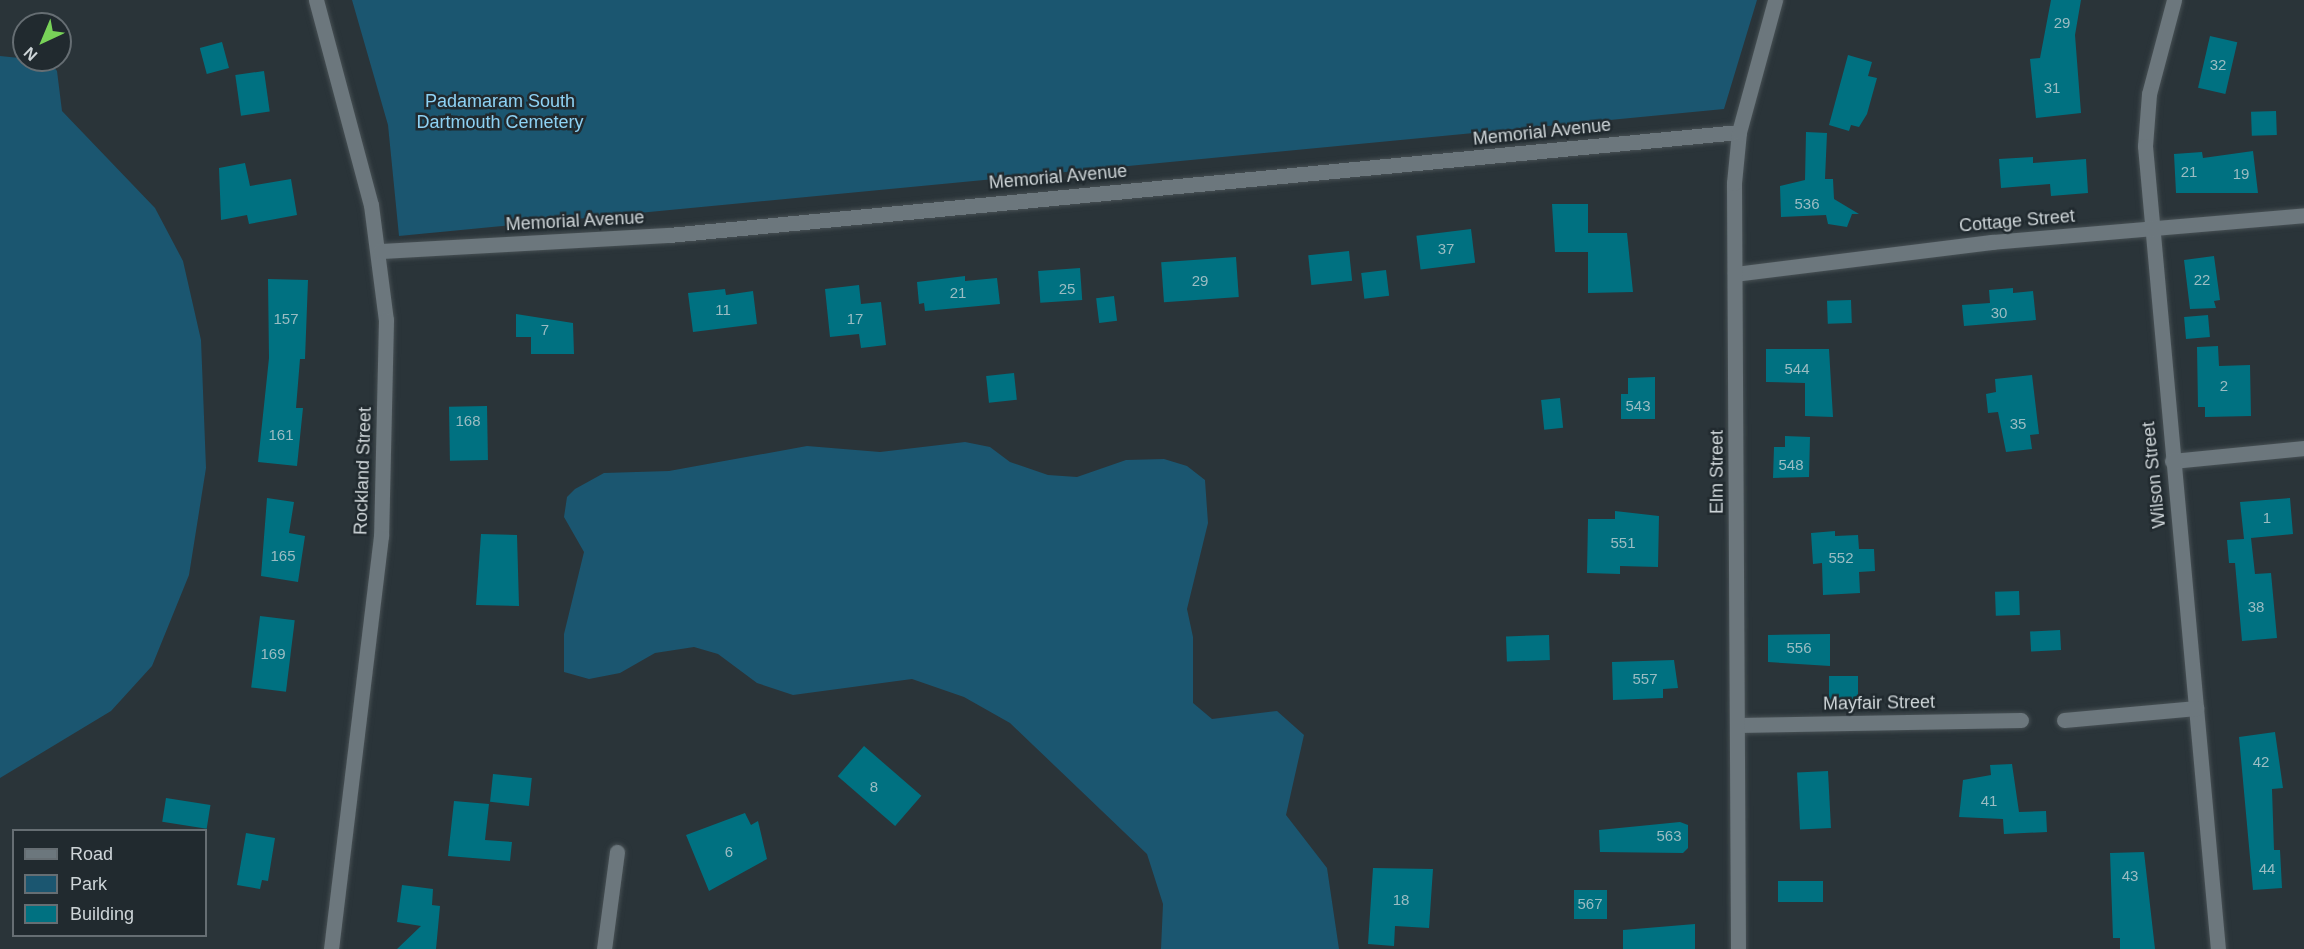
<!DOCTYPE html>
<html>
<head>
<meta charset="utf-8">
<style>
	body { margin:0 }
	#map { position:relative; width:2304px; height:949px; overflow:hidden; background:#2a3439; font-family:Helvetica,sans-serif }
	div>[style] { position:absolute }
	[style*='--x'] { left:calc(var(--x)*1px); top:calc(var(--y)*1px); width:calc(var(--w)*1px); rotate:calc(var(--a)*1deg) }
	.green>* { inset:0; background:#1b5670 }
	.building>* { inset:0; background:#007181; transform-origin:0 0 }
	.roads { filter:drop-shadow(0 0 2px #475054) drop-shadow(0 0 2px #475054) }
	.minor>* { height:15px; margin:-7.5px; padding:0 7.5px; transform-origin:7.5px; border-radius:7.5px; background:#6c777d }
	span { translate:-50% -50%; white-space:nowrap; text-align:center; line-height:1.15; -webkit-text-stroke:5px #212a2f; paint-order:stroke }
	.number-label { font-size:15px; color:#9abcc2 }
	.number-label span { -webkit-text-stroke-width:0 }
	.park-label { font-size:18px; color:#8ed2f4 }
	.street-label { font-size:18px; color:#ced5d8 }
	.legend { position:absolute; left:12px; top:829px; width:195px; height:108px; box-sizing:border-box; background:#212a2f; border:2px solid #666e73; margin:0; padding:8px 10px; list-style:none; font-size:18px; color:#ced5d8 }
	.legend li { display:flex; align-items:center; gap:12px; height:30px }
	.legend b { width:30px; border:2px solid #666e73 }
	.north { position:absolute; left:12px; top:12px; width:60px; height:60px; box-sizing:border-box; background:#212a2f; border:2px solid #666e73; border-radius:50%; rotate:224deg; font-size:16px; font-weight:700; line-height:24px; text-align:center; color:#ced5d8 }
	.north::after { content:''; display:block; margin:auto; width:21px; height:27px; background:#78d258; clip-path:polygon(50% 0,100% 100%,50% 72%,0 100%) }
</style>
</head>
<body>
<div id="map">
	<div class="green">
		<i style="clip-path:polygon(352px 0,1757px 0,1724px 109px,399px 236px,388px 125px)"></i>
		<i style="clip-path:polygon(0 56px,49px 61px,57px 71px,62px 111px,155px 208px,183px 261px,201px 340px,206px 468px,189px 575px,152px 666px,111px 711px,0 778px)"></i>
		<i style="clip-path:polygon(965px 442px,990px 447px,1010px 462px,1048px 475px,1077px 477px,1126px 460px,1164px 459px,1187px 466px,1205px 480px,1208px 523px,1187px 609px,1193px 637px,1193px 703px,1212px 719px,1277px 711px,1304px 735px,1286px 815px,1327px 868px,1339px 949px,1161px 949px,1163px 904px,1147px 854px,1010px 723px,964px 697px,912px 679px,793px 695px,757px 683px,718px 654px,694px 647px,655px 653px,620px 673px,589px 679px,564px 672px,564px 634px,584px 552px,564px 517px,567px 497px,575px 489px,604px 473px,669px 471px,807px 446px,880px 452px)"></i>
	</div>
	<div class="building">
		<i style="clip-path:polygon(2051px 0,2081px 0,2075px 35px,2081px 113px,2036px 118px,2030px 59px,2040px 58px)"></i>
		<i style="left:2210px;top:36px;width:28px;height:53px;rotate:13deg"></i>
		<i style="left:222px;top:42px;width:27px;height:23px;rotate:75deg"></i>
		<i style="clip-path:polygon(1848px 55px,1872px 62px,1868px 76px,1877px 78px,1867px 114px,1859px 127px,1851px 125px,1849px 131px,1829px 125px)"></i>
		<i style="left:264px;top:71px;width:41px;height:29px;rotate:82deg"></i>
		<i style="left:2276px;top:111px;width:24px;height:25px;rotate:88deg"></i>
		<i style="clip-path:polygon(1806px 132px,1827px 133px,1825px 179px,1833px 179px,1834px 199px,1859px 214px,1852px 214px,1847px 227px,1828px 224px,1826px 215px,1781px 217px,1780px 186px,1805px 180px)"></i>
		<i style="clip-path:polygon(2253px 151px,2258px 193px,2176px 193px,2174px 154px,2202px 152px,2203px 158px)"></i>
		<i style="clip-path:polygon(2033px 157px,2033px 163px,2086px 159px,2088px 193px,2051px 196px,2050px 184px,2001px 188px,1999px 159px)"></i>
		<i style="clip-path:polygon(245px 163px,250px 186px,291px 179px,297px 215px,249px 224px,247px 215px,221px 220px,219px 168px)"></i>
		<i style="clip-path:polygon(1552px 204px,1588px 204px,1588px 233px,1627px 233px,1633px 292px,1588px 293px,1588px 252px,1555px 252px)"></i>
		<i style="left:1471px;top:229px;width:34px;height:55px;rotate:83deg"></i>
		<i style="left:1349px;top:251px;width:30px;height:41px;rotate:84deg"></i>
		<i style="clip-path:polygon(2214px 256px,2220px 300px,2214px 301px,2216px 308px,2190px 309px,2184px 260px)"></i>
		<i style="left:1236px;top:257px;width:40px;height:75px;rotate:86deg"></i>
		<i style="left:1080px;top:268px;width:32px;height:42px;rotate:86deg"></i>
		<i style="left:1386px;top:270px;width:26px;height:25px;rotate:83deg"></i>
		<i style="clip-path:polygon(965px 276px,965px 281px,997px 278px,1000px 304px,925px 311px,924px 303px,919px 304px,917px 282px)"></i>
		<i style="clip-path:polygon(268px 279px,308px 280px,305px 359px,300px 359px,296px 408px,303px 408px,297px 466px,258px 462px,269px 358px)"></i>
		<i style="clip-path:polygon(859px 285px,861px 304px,881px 302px,886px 345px,861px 348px,859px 334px,830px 337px,825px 289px)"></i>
		<i style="clip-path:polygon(2013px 288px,2013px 293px,2033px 291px,2036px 320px,1964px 326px,1962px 305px,1990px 303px,1989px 290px)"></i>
		<i style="clip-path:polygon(725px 289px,726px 295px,753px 291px,757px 324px,693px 332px,688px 293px)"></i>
		<i style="left:1114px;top:296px;width:25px;height:18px;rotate:83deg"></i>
		<i style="left:1851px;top:300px;width:23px;height:24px;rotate:88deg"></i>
		<i style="clip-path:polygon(516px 314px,573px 323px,574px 354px,531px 354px,531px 337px,516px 337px)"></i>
		<i style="left:2208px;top:315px;width:22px;height:24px;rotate:85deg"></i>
		<i style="clip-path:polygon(2218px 346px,2219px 366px,2250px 365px,2251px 416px,2205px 417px,2205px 407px,2198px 407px,2197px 347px)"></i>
		<i style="clip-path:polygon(1766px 349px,1829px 349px,1833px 417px,1805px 416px,1805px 383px,1766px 382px)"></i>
		<i style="left:1014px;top:373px;width:27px;height:28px;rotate:84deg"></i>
		<i style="clip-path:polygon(2032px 375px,2039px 434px,2030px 435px,2032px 449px,2006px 452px,1998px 412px,1988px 413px,1986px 394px,1996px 392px,1995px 379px)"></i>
		<i style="clip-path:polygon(1655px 377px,1655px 419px,1621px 419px,1621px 394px,1628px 394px,1628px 378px)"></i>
		<i style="left:1560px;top:398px;width:30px;height:19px;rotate:84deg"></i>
		<i style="left:487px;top:406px;width:54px;height:38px;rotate:89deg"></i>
		<i style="clip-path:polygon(1785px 436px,1810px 437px,1809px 477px,1773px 478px,1774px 447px,1785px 447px)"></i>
		<i style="clip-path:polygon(267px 498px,294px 502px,289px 533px,305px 536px,298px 582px,261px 576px)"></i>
		<i style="clip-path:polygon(2290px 498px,2293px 534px,2251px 538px,2255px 574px,2271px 573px,2277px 638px,2242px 641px,2235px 563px,2229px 563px,2227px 540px,2244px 539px,2240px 502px)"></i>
		<i style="clip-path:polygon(1615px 511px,1659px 516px,1658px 567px,1620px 566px,1620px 574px,1587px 573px,1588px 519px,1615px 519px)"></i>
		<i style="clip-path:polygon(1835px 531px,1835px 536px,1858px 535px,1859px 549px,1874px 549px,1875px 571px,1859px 572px,1860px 593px,1823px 595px,1822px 563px,1813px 564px,1811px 533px)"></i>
		<i style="clip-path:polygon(481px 534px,517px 535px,519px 606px,476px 605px)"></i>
		<i style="left:2019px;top:591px;width:24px;height:24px;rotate:88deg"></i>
		<i style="left:260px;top:616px;width:35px;height:72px;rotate:7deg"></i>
		<i style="left:2060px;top:630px;width:20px;height:30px;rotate:87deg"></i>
		<i style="clip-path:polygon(1830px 634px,1830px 666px,1768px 662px,1768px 635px)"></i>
		<i style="left:1549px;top:635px;width:25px;height:43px;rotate:88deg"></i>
		<i style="clip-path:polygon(1674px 660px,1678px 688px,1663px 689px,1663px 698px,1613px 700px,1612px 662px)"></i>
		<i style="left:1858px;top:676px;width:24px;height:29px;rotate:90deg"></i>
		<i style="clip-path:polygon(2275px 732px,2283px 788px,2272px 789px,2274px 850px,2280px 850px,2282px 888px,2253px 890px,2239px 737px)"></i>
		<i style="left:864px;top:746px;width:76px;height:40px;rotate:41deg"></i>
		<i style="clip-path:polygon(2012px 764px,2019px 812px,2046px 811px,2047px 832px,2004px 834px,2003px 819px,1959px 817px,1963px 780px,1991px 775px,1990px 765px)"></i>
		<i style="left:1828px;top:771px;width:57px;height:31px;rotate:87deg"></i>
		<i style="left:493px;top:774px;width:39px;height:28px;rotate:6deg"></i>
		<i style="left:166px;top:798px;width:45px;height:24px;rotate:9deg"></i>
		<i style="clip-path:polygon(454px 801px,489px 804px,485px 840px,512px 842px,510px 861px,448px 856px)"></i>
		<i style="clip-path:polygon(745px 813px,751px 825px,758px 821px,767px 859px,709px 891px,686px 835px)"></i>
		<i style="clip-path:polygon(1680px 822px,1688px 825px,1688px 848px,1683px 853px,1600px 852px,1599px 830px)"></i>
		<i style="clip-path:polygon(246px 833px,275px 838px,268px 881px,262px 880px,260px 889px,237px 885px)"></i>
		<i style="clip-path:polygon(2144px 852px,2155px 949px,2120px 949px,2120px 938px,2113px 938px,2110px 853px)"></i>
		<i style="clip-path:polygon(1373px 868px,1433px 869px,1429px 928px,1395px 926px,1394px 946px,1368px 944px)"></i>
		<i style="left:1778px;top:881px;width:45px;height:21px"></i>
		<i style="clip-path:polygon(402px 885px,433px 889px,432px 905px,440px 906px,436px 949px,397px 949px,421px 926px,397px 922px)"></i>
		<i style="left:1574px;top:890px;width:33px;height:29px"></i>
		<i style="clip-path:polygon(1695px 924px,1695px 949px,1623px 949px,1623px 930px)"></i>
	</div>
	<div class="roads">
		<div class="minor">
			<i style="--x:316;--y:0;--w:212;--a:75"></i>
			<i style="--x:371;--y:205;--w:116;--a:82.6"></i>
			<i style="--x:386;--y:320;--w:216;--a:91.3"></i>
			<i style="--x:381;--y:536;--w:416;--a:96.9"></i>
			<i style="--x:2174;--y:0;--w:97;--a:104.9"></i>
			<i style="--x:2149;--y:94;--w:52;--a:94.4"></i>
			<i style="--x:2145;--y:146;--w:806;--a:84.81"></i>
			<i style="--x:380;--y:251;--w:289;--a:-3.2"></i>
			<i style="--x:669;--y:235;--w:1075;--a:-5.5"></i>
			<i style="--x:1735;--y:274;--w:259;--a:-7.1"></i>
			<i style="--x:1992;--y:242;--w:313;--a:-4.9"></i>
			<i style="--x:2172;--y:461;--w:133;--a:-5.6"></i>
			<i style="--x:2064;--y:720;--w:133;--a:-5.2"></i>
			<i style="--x:1738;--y:725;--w:283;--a:-1"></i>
			<i style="--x:604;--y:949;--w:98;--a:-82.4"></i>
			<i style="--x:1738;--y:949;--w:766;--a:-90.3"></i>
			<i style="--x:1734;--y:183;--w:51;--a:-84.4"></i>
			<i style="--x:1739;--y:132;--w:137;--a:-74.7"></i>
		</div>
	</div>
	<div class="number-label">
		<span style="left:2062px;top:23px">29</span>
		<span style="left:2218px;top:65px">32</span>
		<span style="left:2052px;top:88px">31</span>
		<span style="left:2189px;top:172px">21</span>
		<span style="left:2241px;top:174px">19</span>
		<span style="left:1807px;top:204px">536</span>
		<span style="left:1446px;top:249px">37</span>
		<span style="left:2202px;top:280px">22</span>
		<span style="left:1200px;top:281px">29</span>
		<span style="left:1067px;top:289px">25</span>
		<span style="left:958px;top:293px">21</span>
		<span style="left:723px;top:310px">11</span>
		<span style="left:1999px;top:313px">30</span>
		<span style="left:286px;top:319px">157</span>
		<span style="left:855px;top:319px">17</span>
		<span style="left:545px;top:330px">7</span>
		<span style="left:1797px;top:369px">544</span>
		<span style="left:2224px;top:386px">2</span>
		<span style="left:1638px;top:406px">543</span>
		<span style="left:468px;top:421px">168</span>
		<span style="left:2018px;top:424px">35</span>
		<span style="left:281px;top:435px">161</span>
		<span style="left:1791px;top:465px">548</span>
		<span style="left:2267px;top:518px">1</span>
		<span style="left:1623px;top:543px">551</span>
		<span style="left:283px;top:556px">165</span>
		<span style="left:1841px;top:558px">552</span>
		<span style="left:2256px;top:607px">38</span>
		<span style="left:1799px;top:648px">556</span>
		<span style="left:273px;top:654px">169</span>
		<span style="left:1645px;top:679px">557</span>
		<span style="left:2261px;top:762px">42</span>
		<span style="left:874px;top:787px">8</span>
		<span style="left:1989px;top:801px">41</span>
		<span style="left:1669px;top:836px">563</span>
		<span style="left:729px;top:852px">6</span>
		<span style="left:2267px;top:869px">44</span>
		<span style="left:2130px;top:876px">43</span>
		<span style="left:1401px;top:900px">18</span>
		<span style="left:1590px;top:904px">567</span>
	</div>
	<div class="park-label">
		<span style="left:500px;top:112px">Padamaram South<br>Dartmouth Cemetery</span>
	</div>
	<div class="street-label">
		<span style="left:1542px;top:132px;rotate:-6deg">Memorial Avenue</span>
		<span style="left:1058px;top:177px;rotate:-5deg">Memorial Avenue</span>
		<span style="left:575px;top:221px;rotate:-3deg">Memorial Avenue</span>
		<span style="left:2017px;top:221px;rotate:-5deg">Cottage Street</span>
		<span style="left:363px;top:471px;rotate:-88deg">Rockland Street</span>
		<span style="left:1717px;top:472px;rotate:-90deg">Elm Street</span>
		<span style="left:2154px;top:475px;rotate:-96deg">Wilson Street</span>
		<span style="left:1879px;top:703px;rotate:-1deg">Mayfair Street</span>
	</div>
	<ul class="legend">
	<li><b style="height:8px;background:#6c777d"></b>Road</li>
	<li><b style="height:16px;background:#1b5670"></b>Park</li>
	<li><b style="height:16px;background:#007181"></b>Building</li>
	</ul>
	<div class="north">N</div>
</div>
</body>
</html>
